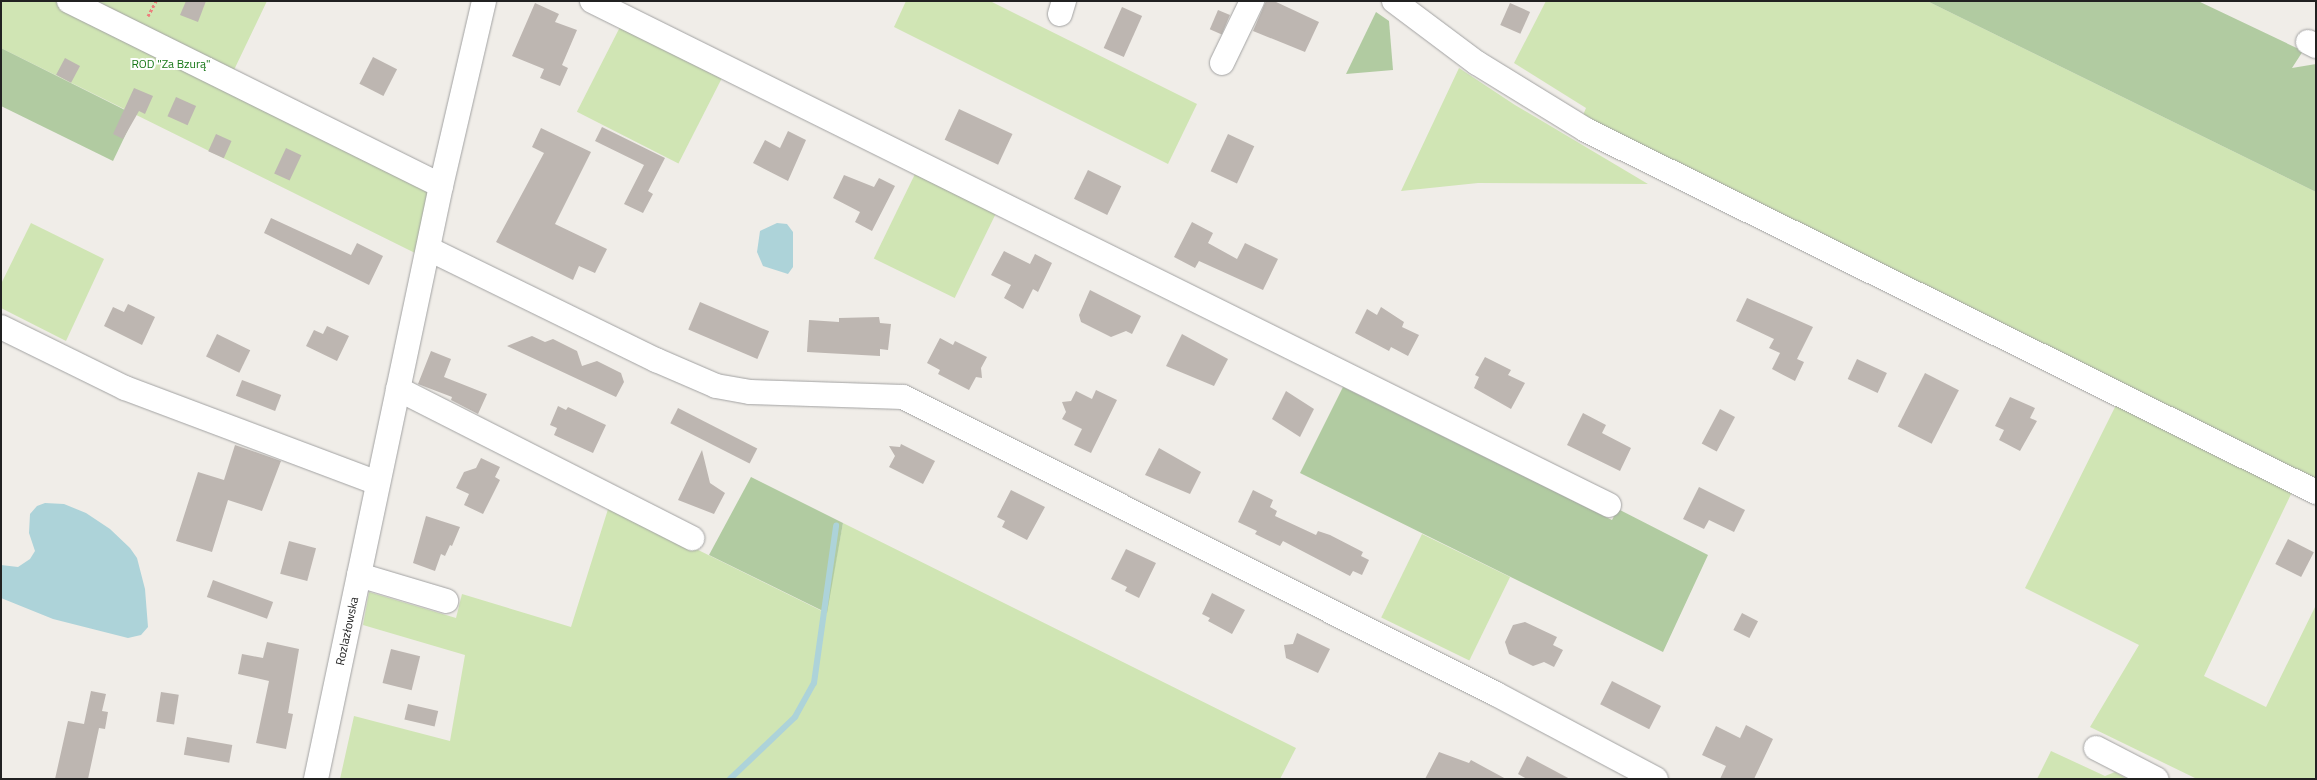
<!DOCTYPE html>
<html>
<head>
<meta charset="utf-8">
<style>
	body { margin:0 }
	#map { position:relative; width:2317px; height:780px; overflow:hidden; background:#f0ede8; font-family:"Titillium Web",sans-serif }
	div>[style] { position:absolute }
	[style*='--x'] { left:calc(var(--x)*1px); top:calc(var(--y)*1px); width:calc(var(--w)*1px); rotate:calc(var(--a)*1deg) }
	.grass>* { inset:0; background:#d0e5b4; transform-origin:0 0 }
	.forest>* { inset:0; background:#b1cba1 }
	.water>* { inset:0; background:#add3d9 }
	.stream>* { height:6px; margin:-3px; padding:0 3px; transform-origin:3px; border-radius:3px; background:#add3d9 }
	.building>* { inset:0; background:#bdb6b1; transform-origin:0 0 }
	.path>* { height:3px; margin-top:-1.5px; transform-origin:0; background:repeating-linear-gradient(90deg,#ed7f7d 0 2.5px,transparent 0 5px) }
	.roads { filter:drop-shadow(0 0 1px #a2a2a2) drop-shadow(0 0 1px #a2a2a2) }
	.minor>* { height:24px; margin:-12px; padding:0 12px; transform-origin:12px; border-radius:12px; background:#fff }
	span { translate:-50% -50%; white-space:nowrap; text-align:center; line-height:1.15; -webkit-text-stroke:4px #fff; paint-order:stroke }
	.park-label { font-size:12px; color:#177717 }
	.street-label { font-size:12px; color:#212121 }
	.frame { position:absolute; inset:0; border:2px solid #212121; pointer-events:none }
</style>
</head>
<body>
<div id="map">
	<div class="grass">
		<i style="clip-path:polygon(1px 1px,267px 1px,233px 72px,433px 170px,415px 253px,1px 48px)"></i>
		<i style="clip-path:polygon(906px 1px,990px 1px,1197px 104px,1168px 164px,894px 27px)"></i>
		<i style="clip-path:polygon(1546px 1px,1927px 1px,2316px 192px,2316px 484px,1581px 120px,1586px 108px,1514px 63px)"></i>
		<i style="left:620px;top:27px;width:114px;height:95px;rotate:27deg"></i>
		<i style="clip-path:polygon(1459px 68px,1515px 105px,1648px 184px,1478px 183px,1401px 191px)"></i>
		<i style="left:915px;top:174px;width:90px;height:94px;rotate:26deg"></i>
		<i style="clip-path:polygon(31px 223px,104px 259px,66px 341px,1px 308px,1px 284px)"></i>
		<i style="clip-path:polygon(2117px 403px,2293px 490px,2204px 676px,2266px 707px,2316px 605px,2316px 779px,2197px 779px,2090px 727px,2139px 645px,2025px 588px)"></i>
		<i style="clip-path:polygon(609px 506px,826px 613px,843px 523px,1296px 748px,1280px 779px,340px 779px,354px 716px,450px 741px,465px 655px,363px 625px,369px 592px,456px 618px,462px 594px,571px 627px)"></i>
		<i style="left:1422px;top:534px;width:98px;height:93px;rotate:26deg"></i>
		<i style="clip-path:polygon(2051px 751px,2105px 776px,2115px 772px,2127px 779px,2037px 779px)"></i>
	</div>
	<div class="forest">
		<i style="clip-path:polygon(1927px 1px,2198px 1px,2303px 51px,2292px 68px,2316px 64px,2316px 192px)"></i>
		<i style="clip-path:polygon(1376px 12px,1389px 21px,1393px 70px,1346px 74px)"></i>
		<i style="clip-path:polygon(1px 48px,135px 115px,113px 161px,1px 106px)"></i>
		<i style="clip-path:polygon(1343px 387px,1612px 520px,1618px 509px,1708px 555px,1663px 652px,1300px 473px)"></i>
		<i style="clip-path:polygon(751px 477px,843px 523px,827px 613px,709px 555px)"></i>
	</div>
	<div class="water">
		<i style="clip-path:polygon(777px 223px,787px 224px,793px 232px,793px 267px,788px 274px,763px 266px,757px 252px,760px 231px)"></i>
		<i style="clip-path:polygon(45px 503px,64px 504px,86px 513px,110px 529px,130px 548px,137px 558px,145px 589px,148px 627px,141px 635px,128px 638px,53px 619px,1px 598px,1px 565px,18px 567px,30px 559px,35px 551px,29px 533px,30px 514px,37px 506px)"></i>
	</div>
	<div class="stream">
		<i style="--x:730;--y:779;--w:90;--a:-43.6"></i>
		<i style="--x:795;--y:717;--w:39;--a:-61"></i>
		<i style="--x:814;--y:683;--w:159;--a:-82"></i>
	</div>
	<div class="building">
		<i style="clip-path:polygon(186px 1px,206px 1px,198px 22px,180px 15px)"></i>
		<i style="clip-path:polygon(1266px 1px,1274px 1px,1319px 22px,1305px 52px,1253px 31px)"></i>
		<i style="clip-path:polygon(535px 3px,559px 14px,555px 22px,577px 30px,562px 65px,568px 68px,560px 86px,540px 78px,544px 69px,512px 56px)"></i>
		<i style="left:1510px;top:3px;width:22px;height:24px;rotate:24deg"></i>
		<i style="left:1122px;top:7px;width:22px;height:45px;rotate:24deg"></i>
		<i style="left:1218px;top:10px;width:13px;height:21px;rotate:23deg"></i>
		<i style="left:373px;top:57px;width:27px;height:30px;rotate:27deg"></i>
		<i style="left:65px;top:58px;width:17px;height:19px;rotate:28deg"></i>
		<i style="clip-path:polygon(134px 88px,153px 96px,145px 114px,139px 111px,123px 139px,113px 134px)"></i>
		<i style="left:176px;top:97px;width:22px;height:21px;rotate:24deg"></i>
		<i style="left:959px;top:109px;width:59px;height:34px;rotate:25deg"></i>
		<i style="clip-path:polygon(602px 127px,665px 158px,648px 191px,653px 194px,643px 213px,624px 204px,644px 165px,595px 141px)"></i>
		<i style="clip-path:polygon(541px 128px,591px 152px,555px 224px,607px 249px,595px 273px,579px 266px,573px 280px,496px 242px,544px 153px,532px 147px)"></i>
		<i style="clip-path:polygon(788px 131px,806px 140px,788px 181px,753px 163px,765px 140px,780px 148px)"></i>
		<i style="left:216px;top:134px;width:17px;height:19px;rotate:24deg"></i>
		<i style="left:1228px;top:134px;width:29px;height:41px;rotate:25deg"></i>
		<i style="left:286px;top:148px;width:17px;height:28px;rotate:25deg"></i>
		<i style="left:1088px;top:170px;width:37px;height:32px;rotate:26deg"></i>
		<i style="clip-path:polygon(844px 175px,874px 187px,879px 178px,895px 186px,872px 231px,855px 222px,860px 212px,833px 198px)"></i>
		<i style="clip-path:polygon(271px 218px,351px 255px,357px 243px,383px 256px,369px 285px,264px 233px)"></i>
		<i style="clip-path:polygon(1192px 222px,1213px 233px,1208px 243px,1237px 259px,1245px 243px,1278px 259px,1263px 290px,1199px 261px,1195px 268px,1174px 257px)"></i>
		<i style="clip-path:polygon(1004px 251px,1030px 264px,1035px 254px,1052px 263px,1038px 292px,1033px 289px,1023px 309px,1004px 298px,1011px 285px,991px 275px)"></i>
		<i style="clip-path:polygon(1090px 290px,1141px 316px,1132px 334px,1126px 331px,1111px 337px,1081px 322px,1079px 315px)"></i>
		<i style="clip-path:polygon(1747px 298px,1813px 327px,1797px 359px,1804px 362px,1795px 381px,1772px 369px,1780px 353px,1769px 348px,1774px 339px,1736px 321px)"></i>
		<i style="left:700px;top:302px;width:75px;height:30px;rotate:23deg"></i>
		<i style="clip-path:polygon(128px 304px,155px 317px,142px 345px,104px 326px,113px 307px,124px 312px)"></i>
		<i style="clip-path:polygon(1381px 307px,1404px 322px,1402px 327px,1419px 335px,1408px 356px,1391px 347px,1389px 351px,1355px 333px,1367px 309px,1377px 315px)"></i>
		<i style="clip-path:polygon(879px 317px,880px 323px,891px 324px,888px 350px,880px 349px,880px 356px,807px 352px,809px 320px,839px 322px,839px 318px)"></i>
		<i style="clip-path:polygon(327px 326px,349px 336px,337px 361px,306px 346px,314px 330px,323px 334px)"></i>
		<i style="left:217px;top:334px;width:37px;height:25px;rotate:26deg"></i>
		<i style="clip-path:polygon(1182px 334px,1228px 359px,1214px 386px,1166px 366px)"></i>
		<i style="clip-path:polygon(532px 336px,545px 342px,553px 339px,577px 351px,582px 366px,597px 361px,621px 373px,624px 382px,616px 397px,507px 346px)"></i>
		<i style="clip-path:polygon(940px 338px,953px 345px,955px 341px,987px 357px,981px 368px,982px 378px,976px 377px,969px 390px,938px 374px,940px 370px,927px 363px)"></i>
		<i style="clip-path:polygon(431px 351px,451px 359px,444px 377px,487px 394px,478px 414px,451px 400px,452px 397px,418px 384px)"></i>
		<i style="clip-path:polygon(1485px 357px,1511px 370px,1508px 375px,1525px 383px,1511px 409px,1474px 388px,1479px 377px,1475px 375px)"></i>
		<i style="left:1857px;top:359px;width:33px;height:22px;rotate:25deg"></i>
		<i style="left:1925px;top:373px;width:38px;height:60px;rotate:27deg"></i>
		<i style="left:242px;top:380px;width:42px;height:17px;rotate:21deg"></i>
		<i style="clip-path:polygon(1096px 390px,1117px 400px,1091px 453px,1074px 445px,1082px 429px,1062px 419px,1066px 412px,1062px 402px,1071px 401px,1076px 391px,1092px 399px)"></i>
		<i style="clip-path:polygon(1286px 391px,1314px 409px,1300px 437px,1272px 419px)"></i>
		<i style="clip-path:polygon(2010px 397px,2035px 408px,2030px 418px,2037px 421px,2020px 451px,1999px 440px,2004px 430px,1995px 426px)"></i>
		<i style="clip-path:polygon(558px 406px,566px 410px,568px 407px,606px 425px,593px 453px,554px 435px,557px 428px,550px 425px)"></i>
		<i style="left:678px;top:408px;width:89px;height:17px;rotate:27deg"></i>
		<i style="left:1720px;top:409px;width:17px;height:39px;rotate:28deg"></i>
		<i style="clip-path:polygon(1583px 413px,1606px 425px,1602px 433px,1631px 448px,1620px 471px,1567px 445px)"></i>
		<i style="clip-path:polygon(901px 444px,935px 461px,923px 484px,889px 467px,895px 456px,889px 446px,900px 447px)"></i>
		<i style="clip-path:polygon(235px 445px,281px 461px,262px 511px,228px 500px,212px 552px,176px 541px,198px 472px,224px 480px)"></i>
		<i style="clip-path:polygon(1159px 448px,1201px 472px,1190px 494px,1145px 475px)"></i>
		<i style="clip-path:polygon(702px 450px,710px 483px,725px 493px,714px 514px,678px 500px)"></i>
		<i style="clip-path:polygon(481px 458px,500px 467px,495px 477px,500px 480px,483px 514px,464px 505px,469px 494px,456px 488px,464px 472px,476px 468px)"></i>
		<i style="clip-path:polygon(1699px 487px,1745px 510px,1734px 532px,1709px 520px,1704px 529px,1683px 519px)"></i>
		<i style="clip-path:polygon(1011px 490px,1045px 507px,1027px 540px,1002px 527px,1005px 521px,997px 517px)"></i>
		<i style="clip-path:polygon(1253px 490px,1273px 500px,1270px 507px,1277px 511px,1275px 516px,1316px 535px,1318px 531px,1330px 535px,1363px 552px,1361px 556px,1369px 560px,1362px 575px,1353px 571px,1350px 576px,1283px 541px,1280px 546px,1255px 534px,1257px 531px,1238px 522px)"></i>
		<i style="clip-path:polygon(426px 516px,460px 527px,452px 546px,450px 545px,445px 556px,441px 554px,435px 571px,413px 563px)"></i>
		<i style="left:2288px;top:539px;width:29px;height:28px;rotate:27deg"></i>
		<i style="left:289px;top:541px;width:28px;height:34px;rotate:15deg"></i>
		<i style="clip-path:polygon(1126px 549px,1156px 563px,1139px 598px,1125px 591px,1127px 587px,1111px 579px)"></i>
		<i style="left:213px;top:580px;width:64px;height:18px;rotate:20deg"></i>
		<i style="clip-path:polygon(1212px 593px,1245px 610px,1232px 634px,1208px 621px,1210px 618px,1202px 614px)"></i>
		<i style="left:1742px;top:613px;width:18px;height:19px;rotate:27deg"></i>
		<i style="clip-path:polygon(1525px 622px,1557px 637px,1553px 645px,1563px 650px,1554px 667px,1544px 662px,1533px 666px,1509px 654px,1505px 642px,1513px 625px)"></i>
		<i style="clip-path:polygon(1297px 633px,1330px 649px,1318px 673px,1286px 658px,1284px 645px,1293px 644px)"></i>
		<i style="clip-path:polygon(267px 642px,299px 649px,288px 713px,293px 714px,286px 749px,256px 743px,269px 681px,238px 674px,242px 654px,263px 658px)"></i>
		<i style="left:391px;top:649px;width:30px;height:35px;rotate:14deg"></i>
		<i style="left:1612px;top:681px;width:55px;height:26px;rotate:27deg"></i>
		<i style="clip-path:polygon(91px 691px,106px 694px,102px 711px,108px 712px,105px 729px,99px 728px,88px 779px,55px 779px,68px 721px,84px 724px)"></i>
		<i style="left:161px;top:692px;width:18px;height:30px;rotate:9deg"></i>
		<i style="left:408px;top:704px;width:31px;height:16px;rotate:13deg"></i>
		<i style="clip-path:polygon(1746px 725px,1773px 739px,1754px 779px,1720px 779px,1726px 766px,1702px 755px,1716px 726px,1740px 738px)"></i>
		<i style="left:187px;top:737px;width:46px;height:18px;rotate:10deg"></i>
		<i style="clip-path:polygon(1439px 752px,1469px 763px,1471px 760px,1506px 779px,1425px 779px)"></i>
		<i style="clip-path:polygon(1527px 756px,1570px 779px,1527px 779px,1518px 774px)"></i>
	</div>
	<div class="path">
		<i style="--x:148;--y:16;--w:17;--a:-62"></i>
	</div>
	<div class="roads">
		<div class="minor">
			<i style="--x:69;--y:1;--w:415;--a:26.4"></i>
			<i style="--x:592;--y:1;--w:1135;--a:26.36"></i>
			<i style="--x:1394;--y:1;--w:104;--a:36.8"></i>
			<i style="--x:1477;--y:63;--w:128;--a:31.6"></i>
			<i style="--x:1586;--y:130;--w:815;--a:26.38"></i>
			<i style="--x:1060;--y:14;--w:14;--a:-73"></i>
			<i style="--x:2308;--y:42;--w:9;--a:27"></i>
			<i style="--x:1222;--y:63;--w:69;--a:-64.2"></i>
			<i style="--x:429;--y:249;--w:253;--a:26.1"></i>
			<i style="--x:656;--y:360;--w:65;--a:23.4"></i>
			<i style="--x:716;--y:386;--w:35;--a:10"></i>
			<i style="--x:750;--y:392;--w:153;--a:1.9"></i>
			<i style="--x:903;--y:397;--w:663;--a:26.6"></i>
			<i style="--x:1496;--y:694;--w:181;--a:28"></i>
			<i style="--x:1;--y:327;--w:138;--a:26.2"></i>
			<i style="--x:125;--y:388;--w:270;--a:20.6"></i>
			<i style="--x:398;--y:389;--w:330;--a:26.9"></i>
			<i style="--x:359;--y:575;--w:91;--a:16.6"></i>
			<i style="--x:2096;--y:748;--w:68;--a:27.3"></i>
			<i style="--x:316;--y:779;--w:606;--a:-78.1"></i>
			<i style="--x:441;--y:186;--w:190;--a:-76.9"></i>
		</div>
	</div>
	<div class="park-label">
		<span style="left:171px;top:64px">ROD "Za Bzurą"</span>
	</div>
	<div class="street-label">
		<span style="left:347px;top:631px;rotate:-78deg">Rozlazłowska</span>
	</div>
	<div class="frame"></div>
</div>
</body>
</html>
